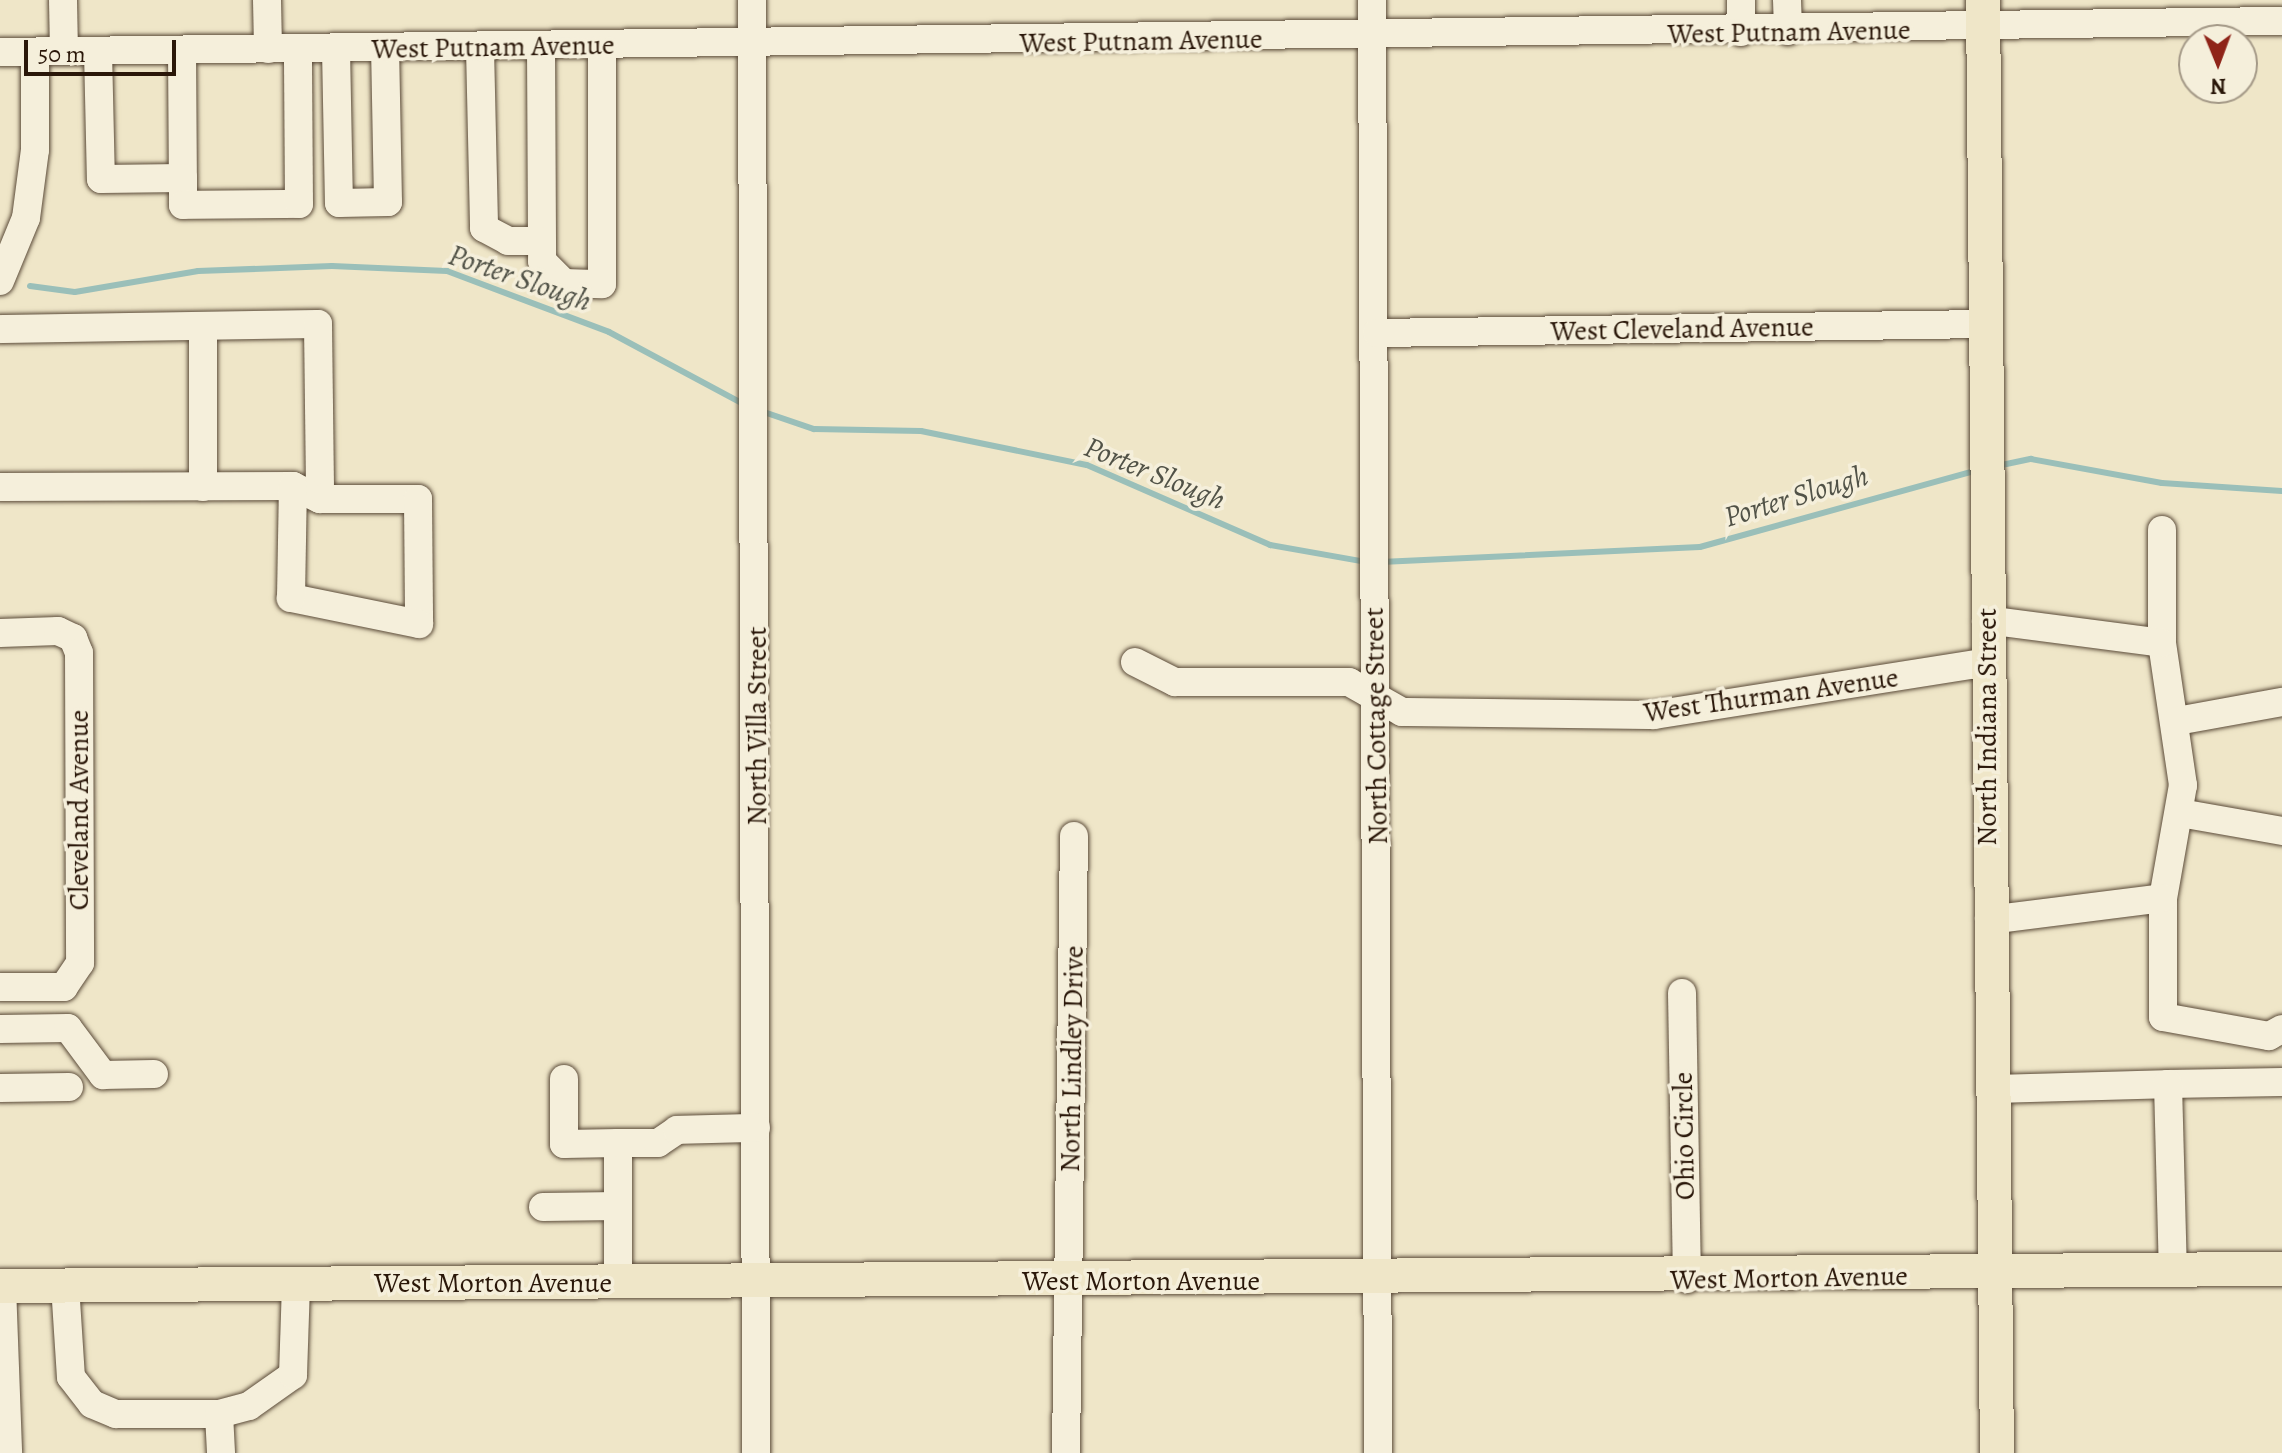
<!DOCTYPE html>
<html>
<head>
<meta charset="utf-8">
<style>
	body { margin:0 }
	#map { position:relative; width:2282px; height:1453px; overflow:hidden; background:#efe6c8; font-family:Alegreya,serif }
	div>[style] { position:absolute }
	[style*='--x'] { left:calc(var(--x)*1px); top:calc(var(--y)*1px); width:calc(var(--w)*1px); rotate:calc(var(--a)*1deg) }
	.stream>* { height:6px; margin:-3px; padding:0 3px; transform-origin:3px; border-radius:3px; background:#9abfb9 }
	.roads { filter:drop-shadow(0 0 2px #5b4b39) drop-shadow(0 0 2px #5b4b39) }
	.minor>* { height:28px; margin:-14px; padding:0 14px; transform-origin:14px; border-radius:14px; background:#f5efdb }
	.major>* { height:34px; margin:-17px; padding:0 17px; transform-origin:17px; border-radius:17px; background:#efe6c8 }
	span { translate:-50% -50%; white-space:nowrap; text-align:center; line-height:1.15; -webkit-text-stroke:7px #f5efdb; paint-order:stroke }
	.street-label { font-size:28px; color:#2a1709 }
	.water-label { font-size:30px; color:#515247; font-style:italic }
	.north { position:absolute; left:2178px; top:24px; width:80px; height:80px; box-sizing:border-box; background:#f5efdb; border:2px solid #a49987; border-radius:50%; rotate:179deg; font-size:22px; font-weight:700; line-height:32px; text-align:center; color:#2a1709 }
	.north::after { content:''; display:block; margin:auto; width:28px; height:36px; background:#8f2418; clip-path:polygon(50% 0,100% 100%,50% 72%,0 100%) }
	.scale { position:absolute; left:24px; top:40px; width:152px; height:36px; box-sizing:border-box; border:4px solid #2a1709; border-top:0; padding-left:10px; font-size:24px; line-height:28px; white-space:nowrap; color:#2a1709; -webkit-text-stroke:6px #f5efdb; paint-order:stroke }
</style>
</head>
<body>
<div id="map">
	<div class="stream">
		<i style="--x:30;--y:286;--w:45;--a:7.6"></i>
		<i style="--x:75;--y:292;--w:125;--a:-9.7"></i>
		<i style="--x:198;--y:271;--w:134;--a:-2.1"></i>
		<i style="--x:332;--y:266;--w:115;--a:2.5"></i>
		<i style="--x:447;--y:271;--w:173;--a:20.6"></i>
		<i style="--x:609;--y:332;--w:157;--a:28.2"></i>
		<i style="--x:761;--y:411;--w:56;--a:18.8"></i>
		<i style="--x:814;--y:429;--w:107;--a:1.1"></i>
		<i style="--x:921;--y:431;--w:169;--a:11.6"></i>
		<i style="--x:1087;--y:465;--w:200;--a:23.6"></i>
		<i style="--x:1270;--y:545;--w:97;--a:10"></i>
		<i style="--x:1997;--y:466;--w:35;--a:-12"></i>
		<i style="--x:2031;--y:459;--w:133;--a:10.4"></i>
		<i style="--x:2162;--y:483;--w:120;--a:3.8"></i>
		<i style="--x:1381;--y:562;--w:319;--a:-2.7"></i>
		<i style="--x:1700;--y:547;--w:288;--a:-15.5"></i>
	</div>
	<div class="roads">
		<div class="minor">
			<i style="--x:63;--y:0;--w:51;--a:88.9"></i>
			<i style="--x:267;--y:0;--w:49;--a:88.8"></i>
			<i style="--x:752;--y:0;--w:1453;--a:89.84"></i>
			<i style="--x:1372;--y:0;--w:1453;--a:89.76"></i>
			<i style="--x:1741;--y:0;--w:32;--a:90"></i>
			<i style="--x:1787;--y:0;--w:31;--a:88"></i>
			<i style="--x:541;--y:47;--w:214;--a:89.7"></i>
			<i style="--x:542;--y:261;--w:31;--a:45"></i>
			<i style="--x:564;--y:283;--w:38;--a:2"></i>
			<i style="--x:602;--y:284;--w:238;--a:-90"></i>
			<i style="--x:480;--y:48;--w:180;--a:88.7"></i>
			<i style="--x:484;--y:228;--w:27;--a:28"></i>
			<i style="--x:508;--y:241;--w:33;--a:0"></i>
			<i style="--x:336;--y:49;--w:154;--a:88.9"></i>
			<i style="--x:339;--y:203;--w:49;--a:-1.2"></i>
			<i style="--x:388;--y:202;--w:154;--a:-91.1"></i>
			<i style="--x:182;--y:50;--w:128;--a:89.6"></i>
			<i style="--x:98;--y:51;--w:128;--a:88.7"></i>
			<i style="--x:101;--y:179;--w:82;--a:-0.7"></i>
			<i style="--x:183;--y:178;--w:27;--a:90"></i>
			<i style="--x:183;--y:205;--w:116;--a:-0.5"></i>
			<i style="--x:299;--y:204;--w:155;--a:-90.4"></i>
			<i style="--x:0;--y:52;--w:2282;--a:-0.78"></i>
			<i style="--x:0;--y:281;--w:68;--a:-67.6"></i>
			<i style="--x:26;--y:218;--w:69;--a:-82.5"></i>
			<i style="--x:35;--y:150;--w:98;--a:-90"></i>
			<i style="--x:0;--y:329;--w:318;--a:-0.9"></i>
			<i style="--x:318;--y:324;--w:175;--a:89.3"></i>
			<i style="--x:1377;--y:333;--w:609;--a:-0.85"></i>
			<i style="--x:0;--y:487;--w:293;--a:-0.2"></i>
			<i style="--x:293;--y:486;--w:30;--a:26"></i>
			<i style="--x:320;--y:499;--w:98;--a:0"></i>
			<i style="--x:418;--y:499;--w:125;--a:89.5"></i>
			<i style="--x:419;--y:624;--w:131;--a:-168.5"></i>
			<i style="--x:291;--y:598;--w:112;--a:-89"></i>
			<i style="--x:203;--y:487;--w:161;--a:-90"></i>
			<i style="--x:2162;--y:530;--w:113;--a:90"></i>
			<i style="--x:2162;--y:643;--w:144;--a:81.6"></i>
			<i style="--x:2183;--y:785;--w:115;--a:100"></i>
			<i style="--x:2163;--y:898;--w:119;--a:90"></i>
			<i style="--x:2163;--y:1017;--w:108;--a:10.2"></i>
			<i style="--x:2269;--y:1036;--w:15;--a:-28"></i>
			<i style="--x:1986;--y:620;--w:177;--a:7.4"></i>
			<i style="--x:0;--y:633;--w:58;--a:-2"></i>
			<i style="--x:58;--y:631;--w:17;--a:25"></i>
			<i style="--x:73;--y:638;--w:16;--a:68"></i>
			<i style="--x:79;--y:653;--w:310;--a:89.8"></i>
			<i style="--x:80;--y:963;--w:29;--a:124"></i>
			<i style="--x:64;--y:987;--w:64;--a:180"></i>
			<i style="--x:1135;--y:662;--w:45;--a:26.6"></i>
			<i style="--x:1175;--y:682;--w:174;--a:0"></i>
			<i style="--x:1349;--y:682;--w:61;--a:29.5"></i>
			<i style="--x:1402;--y:712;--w:252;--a:0.7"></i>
			<i style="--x:1654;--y:715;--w:337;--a:-9"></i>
			<i style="--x:2177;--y:721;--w:107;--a:-10.3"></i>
			<i style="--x:2180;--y:813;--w:104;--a:10"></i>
			<i style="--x:1989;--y:920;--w:175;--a:-7.2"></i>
			<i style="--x:1682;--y:993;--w:286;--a:89"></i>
			<i style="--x:0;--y:1029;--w:68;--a:-0.8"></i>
			<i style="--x:68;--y:1028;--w:59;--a:53.3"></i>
			<i style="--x:103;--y:1075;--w:51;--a:-1.1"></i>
			<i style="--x:564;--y:1079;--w:65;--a:90"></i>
			<i style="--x:564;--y:1144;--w:54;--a:-1.1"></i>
			<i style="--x:2168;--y:1084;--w:114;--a:-1"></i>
			<i style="--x:0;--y:1088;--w:69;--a:-0.8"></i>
			<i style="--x:1991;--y:1089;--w:177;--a:-1.6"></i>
			<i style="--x:2168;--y:1084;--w:188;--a:88.5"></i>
			<i style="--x:543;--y:1207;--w:75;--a:-0.8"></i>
			<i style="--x:618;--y:1283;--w:140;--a:-90"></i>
			<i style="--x:618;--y:1143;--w:40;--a:0"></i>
			<i style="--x:658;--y:1143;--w:23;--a:-34"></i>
			<i style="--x:677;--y:1130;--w:79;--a:-1.5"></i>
			<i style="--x:65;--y:1285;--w:92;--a:86.3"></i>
			<i style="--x:71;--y:1377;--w:34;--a:52"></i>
			<i style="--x:92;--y:1404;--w:26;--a:23"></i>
			<i style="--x:116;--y:1414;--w:103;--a:0"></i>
			<i style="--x:219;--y:1414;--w:31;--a:-15"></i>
			<i style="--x:249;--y:1406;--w:54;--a:-35.2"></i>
			<i style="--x:293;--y:1375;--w:91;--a:-88.1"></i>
			<i style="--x:2;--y:1286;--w:167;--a:87.9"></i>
			<i style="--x:219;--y:1414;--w:39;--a:87"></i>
			<i style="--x:1066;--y:1453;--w:617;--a:-89.26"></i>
		</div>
		<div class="major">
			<i style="--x:1983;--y:0;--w:1453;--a:89.45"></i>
			<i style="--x:0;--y:1286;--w:2282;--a:-0.43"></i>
		</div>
	</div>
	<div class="street-label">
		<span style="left:1789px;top:32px;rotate:-1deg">West Putnam Avenue</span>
		<span style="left:1141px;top:41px;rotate:-1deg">West Putnam Avenue</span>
		<span style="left:493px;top:47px;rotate:-1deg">West Putnam Avenue</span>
		<span style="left:1682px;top:329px;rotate:-1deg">West Cleveland Avenue</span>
		<span style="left:1771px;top:695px;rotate:-8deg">West Thurman Avenue</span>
		<span style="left:757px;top:726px;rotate:-90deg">North Villa Street</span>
		<span style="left:1376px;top:726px;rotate:-91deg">North Cottage Street</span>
		<span style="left:1987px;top:727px;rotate:-90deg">North Indiana Street</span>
		<span style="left:79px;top:810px;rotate:-90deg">Cleveland Avenue</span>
		<span style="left:1072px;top:1059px;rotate:-89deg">North Lindley Drive</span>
		<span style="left:1684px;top:1136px;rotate:-91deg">Ohio Circle</span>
		<span style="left:1789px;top:1278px;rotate:-1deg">West Morton Avenue</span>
		<span style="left:1141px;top:1281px">West Morton Avenue</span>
		<span style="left:493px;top:1283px">West Morton Avenue</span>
	</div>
	<div class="water-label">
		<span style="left:520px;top:278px;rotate:19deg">Porter Slough</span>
		<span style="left:1155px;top:473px;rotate:22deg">Porter Slough</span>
		<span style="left:1796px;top:496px;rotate:-17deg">Porter Slough</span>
	</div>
	<div class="north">N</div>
	<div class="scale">50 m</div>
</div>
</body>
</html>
